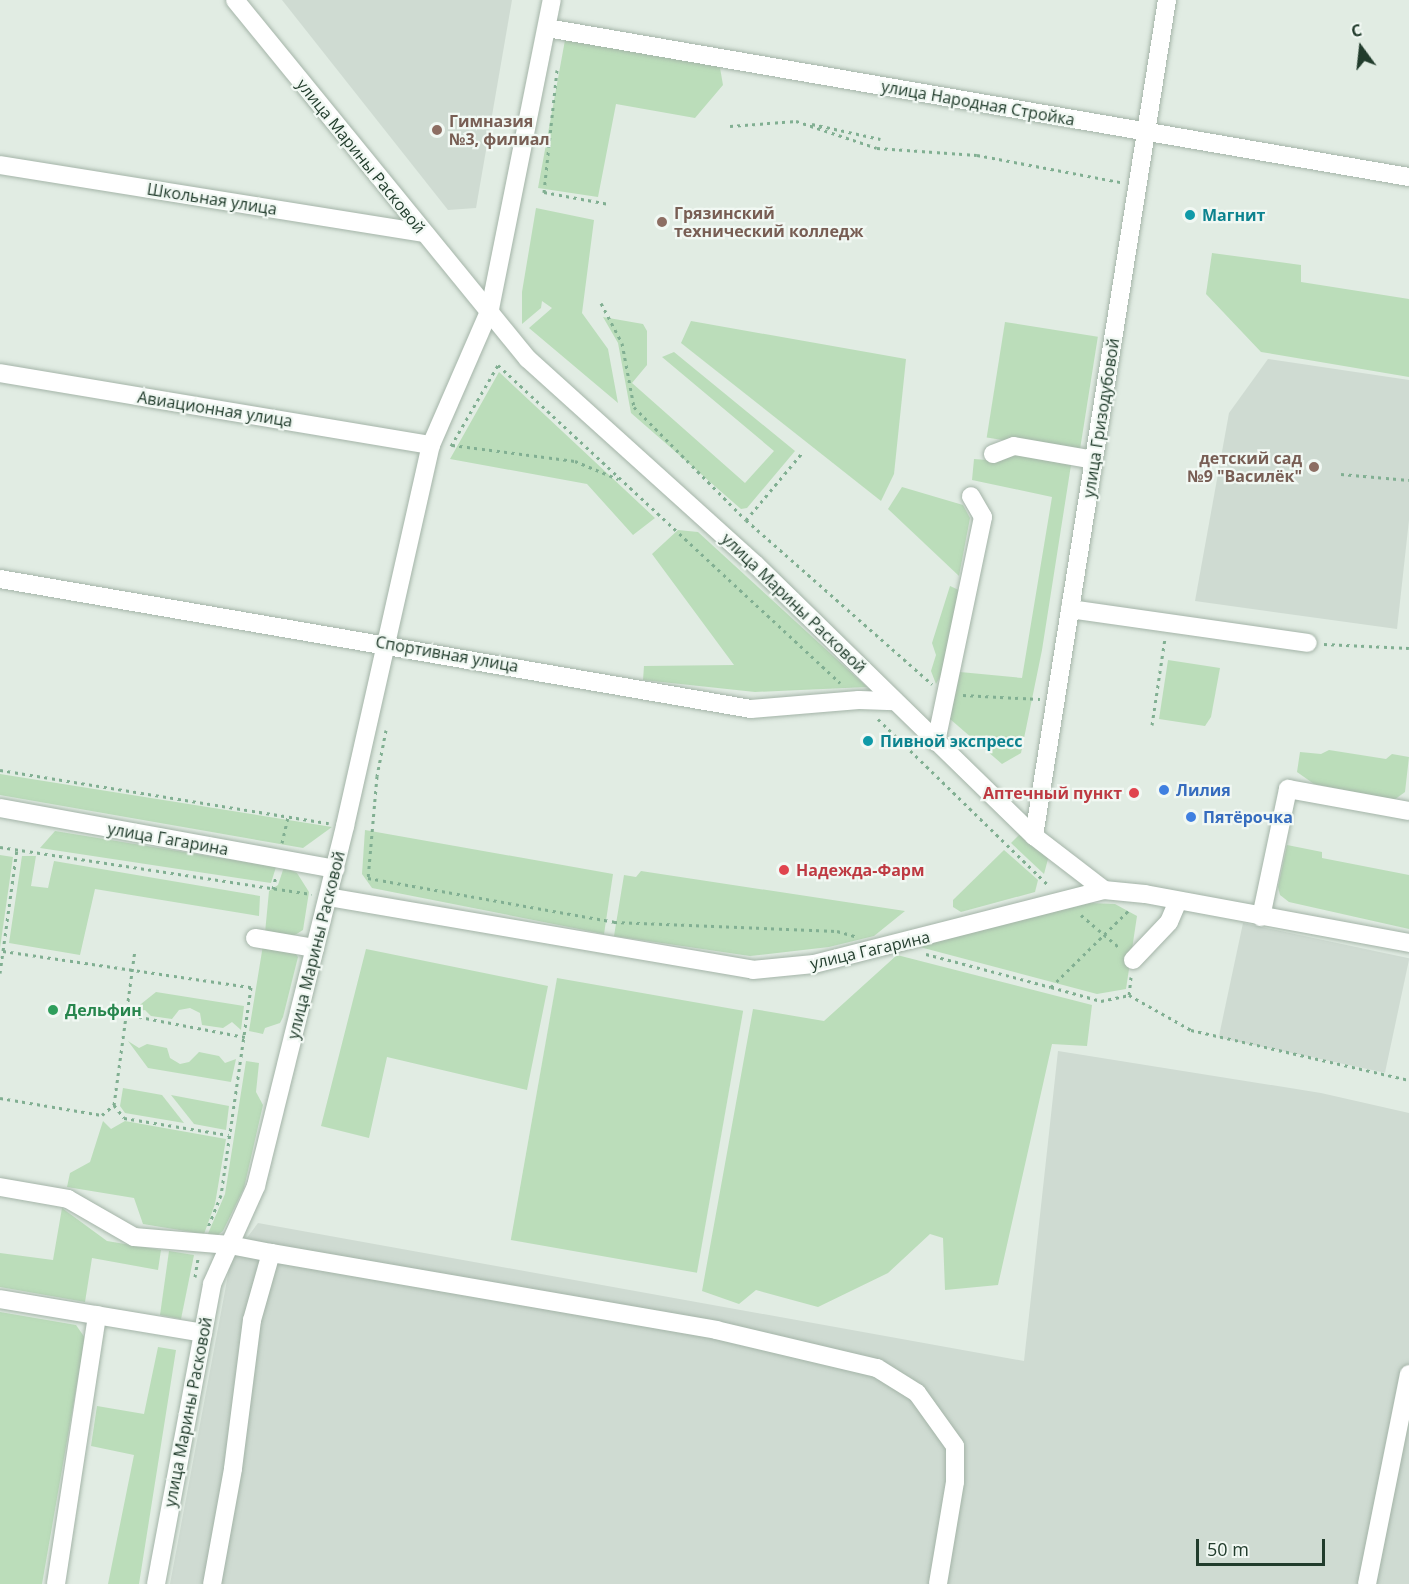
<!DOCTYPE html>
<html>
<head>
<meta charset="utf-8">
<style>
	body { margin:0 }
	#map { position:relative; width:1409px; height:1584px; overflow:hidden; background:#e1ece3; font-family:"Open Sans",sans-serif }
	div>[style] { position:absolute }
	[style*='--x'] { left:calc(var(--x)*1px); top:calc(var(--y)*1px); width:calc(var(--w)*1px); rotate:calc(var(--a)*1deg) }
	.built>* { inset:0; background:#cfdbd2; transform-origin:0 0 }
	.green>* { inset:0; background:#bbddba; transform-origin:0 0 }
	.path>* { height:3px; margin-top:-1.5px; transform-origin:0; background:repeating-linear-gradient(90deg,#81af92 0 3px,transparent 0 7.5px) }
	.roads { filter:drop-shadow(0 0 2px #a4b4a8) drop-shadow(0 0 2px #a4b4a8) }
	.minor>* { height:18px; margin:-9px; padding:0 9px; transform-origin:9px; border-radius:9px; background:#fff }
	.dots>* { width:16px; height:16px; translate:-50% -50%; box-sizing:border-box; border:3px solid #f1f8f3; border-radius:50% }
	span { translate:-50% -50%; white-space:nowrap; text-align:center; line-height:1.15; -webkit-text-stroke:4.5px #f1f8f3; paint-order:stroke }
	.street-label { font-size:16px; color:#213c2c }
	.education-label { font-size:16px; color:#785e54; font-weight:700 }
	.left { translate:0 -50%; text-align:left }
	.right { translate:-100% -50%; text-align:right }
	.culture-label { font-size:16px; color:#0d838f; font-weight:700 }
	.shop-label { font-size:16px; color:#366cbe; font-weight:700 }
	.health-label { font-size:16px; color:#be3a42; font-weight:700 }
	.leisure-label { font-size:16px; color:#27864d; font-weight:700 }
	.north { position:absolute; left:1331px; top:18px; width:60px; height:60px; -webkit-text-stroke:4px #f1f8f3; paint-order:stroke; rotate:345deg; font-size:16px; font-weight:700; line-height:24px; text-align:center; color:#213c2c }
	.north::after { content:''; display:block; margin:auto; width:21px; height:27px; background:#213c2c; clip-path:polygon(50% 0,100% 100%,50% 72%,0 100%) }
	.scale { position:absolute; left:1196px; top:1539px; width:129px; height:27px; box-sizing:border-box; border:3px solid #213c2c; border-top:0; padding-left:8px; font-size:18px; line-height:21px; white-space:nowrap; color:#213c2c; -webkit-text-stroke:4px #f1f8f3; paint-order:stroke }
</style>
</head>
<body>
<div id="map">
	<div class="built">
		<i style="clip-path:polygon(282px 0,512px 0,476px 208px,448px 210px)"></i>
		<i style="clip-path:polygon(1268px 359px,1409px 380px,1409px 520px,1397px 629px,1195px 601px,1229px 413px)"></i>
		<i style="left:1243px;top:923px;width:170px;height:117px;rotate:12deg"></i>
		<i style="clip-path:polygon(1058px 1051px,1321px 1093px,1409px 1113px,1409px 1584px,170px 1584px,231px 1259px,258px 1223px,1024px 1361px)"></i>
	</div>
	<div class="green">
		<i style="clip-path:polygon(565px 40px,719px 62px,723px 85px,695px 118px,616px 104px,598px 197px,538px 188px)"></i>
		<i style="clip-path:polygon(536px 208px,594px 220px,582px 313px,608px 349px,618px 403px,529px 328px,552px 308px,542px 301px,541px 308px,522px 324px,522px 292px)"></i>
		<i style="clip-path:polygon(1212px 253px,1301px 265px,1301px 282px,1409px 299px,1409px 377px,1261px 352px,1206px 294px)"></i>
		<i style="clip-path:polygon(603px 317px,643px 324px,647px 331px,647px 365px,632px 383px,745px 483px,774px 451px,662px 357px,674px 352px,795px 451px,747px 508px,741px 509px,631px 413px,618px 343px)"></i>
		<i style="clip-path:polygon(691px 321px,906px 359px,894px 474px,881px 501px,681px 343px)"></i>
		<i style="left:1005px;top:322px;width:94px;height:117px;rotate:9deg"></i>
		<i style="clip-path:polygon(499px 372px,655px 518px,633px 535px,587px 484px,450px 459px)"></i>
		<i style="clip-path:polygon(1011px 454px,1071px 465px,1042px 650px,1021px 753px,1002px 764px,950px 719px,960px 672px,1022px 678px,1052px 497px,972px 480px,974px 459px,1000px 461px)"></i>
		<i style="clip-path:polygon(902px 487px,963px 505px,970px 518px,959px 576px,888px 509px)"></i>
		<i style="clip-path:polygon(678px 530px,698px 532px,867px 687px,755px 692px,643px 680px,644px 666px,734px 665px,652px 554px)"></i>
		<i style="clip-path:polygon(950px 586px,961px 591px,951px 657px,936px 684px,931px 671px,936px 655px,932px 643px)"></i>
		<i style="clip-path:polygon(1168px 660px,1220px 668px,1211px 717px,1205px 726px,1159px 719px)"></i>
		<i style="clip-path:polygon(1329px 750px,1386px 759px,1392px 754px,1409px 757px,1405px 792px,1394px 800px,1314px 784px,1297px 772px,1300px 752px,1321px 754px)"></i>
		<i style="clip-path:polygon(0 774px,332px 827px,303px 848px,0 795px)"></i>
		<i style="clip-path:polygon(365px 830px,613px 874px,604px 934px,372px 888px,362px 874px)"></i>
		<i style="clip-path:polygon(55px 831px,276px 867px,271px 883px,40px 848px)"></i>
		<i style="clip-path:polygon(1023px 831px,1044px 849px,1048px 859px,1044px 874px,1011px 843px)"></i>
		<i style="clip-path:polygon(1287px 845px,1322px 852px,1322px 858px,1409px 875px,1409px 929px,1289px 902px,1280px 895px,1278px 887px)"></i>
		<i style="clip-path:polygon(1004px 850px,1038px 880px,1035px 892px,961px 912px,953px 907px,953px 900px)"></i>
		<i style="clip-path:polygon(0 855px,13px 857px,0 948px)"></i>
		<i style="clip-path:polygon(22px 856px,36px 856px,31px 886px,48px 888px,54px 861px,260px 896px,259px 916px,95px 889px,80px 955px,9px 943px)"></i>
		<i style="clip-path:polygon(284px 867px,297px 873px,309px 892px,303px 930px,290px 938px,265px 933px,269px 891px,278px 885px)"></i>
		<i style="clip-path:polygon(641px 871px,905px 911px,874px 936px,829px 947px,750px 956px,614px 936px,624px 875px,636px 877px)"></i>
		<i style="clip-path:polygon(1090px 903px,1115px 904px,1137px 916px,1126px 989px,1097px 994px,916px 946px)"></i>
		<i style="clip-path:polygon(263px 945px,293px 950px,298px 957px,283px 1017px,280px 1023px,265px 1028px,263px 1034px,249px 1031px)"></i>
		<i style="clip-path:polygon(366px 949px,548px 986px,527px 1090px,387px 1057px,369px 1138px,321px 1126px)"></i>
		<i style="clip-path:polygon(897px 955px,1092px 1005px,1087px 1046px,1052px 1044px,998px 1285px,945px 1290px,943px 1238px,930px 1234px,888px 1273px,818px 1307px,756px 1290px,739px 1304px,702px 1291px,753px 1009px,824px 1021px)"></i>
		<i style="left:557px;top:978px;width:189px;height:266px;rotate:10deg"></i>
		<i style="clip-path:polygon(156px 992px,244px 1006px,241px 1030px,232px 1022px,223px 1028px,202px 1025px,200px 1013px,190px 1008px,179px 1010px,172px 1019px,151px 1016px,145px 1010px,131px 1012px)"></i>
		<i style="clip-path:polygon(128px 1041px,139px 1048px,147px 1044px,167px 1048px,170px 1058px,180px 1064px,189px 1062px,199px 1052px,219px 1056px,225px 1063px,236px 1059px,231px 1082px,148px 1068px)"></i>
		<i style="clip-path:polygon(246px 1061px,259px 1063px,256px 1092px,263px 1105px,244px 1188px,223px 1231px,215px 1237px,207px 1236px,225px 1194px)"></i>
		<i style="clip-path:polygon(123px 1088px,162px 1095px,184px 1123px,125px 1113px,120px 1106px)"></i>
		<i style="clip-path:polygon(171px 1095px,229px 1106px,226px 1130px,194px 1124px)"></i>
		<i style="clip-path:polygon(103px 1121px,111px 1129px,125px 1121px,226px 1139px,215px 1204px,204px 1234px,143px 1224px,134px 1198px,67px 1187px,70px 1173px,90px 1162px)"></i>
		<i style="clip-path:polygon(62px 1208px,107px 1241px,161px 1250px,158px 1270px,92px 1258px,85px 1302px,0 1287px,0 1253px,53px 1260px)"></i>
		<i style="clip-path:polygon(169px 1251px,194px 1255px,181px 1319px,160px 1315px)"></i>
		<i style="clip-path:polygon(0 1312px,76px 1325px,85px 1338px,42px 1584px,0 1584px)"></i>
		<i style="clip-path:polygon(158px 1347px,176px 1350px,139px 1584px,108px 1584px,134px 1455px,91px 1446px,97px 1406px,144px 1414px)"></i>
	</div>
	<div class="path">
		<i style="--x:557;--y:70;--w:123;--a:96.1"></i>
		<i style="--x:544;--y:192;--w:66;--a:10.5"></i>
		<i style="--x:796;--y:121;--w:85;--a:18.4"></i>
		<i style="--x:877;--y:148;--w:100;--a:4"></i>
		<i style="--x:977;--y:155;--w:146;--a:10.7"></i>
		<i style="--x:812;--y:124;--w:70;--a:12.4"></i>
		<i style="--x:730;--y:126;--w:67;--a:-4.3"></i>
		<i style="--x:601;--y:303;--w:45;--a:62.3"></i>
		<i style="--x:622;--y:343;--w:65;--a:79.4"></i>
		<i style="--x:634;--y:407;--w:159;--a:45.3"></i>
		<i style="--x:746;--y:520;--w:248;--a:41.4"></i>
		<i style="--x:452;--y:445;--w:124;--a:7.4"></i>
		<i style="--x:575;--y:461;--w:47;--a:22.7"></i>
		<i style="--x:451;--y:446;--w:94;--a:-59.9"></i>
		<i style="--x:498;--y:365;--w:467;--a:42.9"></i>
		<i style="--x:1341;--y:474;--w:68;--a:5"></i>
		<i style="--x:746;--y:520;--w:87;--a:-50.1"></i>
		<i style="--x:1324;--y:644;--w:85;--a:2.7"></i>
		<i style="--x:963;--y:695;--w:77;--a:3"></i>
		<i style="--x:878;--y:719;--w:239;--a:44.3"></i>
		<i style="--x:1152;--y:725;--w:88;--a:-81.5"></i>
		<i style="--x:386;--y:730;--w:47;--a:101.1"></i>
		<i style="--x:377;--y:776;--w:102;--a:95"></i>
		<i style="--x:368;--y:878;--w:250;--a:10.1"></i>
		<i style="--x:614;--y:922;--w:223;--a:2.3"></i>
		<i style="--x:837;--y:931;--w:19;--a:16"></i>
		<i style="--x:0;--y:770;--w:333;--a:9.2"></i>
		<i style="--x:282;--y:843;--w:27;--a:-77"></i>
		<i style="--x:0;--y:847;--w:315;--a:8.6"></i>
		<i style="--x:273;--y:889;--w:13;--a:-77"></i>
		<i style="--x:1081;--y:915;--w:52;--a:40.4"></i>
		<i style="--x:3;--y:951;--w:251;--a:8.3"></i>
		<i style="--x:251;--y:987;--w:210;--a:98.2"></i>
		<i style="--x:221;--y:1195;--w:35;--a:112"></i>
		<i style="--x:926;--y:954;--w:129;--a:14.8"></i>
		<i style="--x:1051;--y:987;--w:110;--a:-44.6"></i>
		<i style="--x:0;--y:973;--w:125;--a:-82.2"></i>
		<i style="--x:1131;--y:977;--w:18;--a:96"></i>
		<i style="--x:1129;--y:995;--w:71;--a:29.4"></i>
		<i style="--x:1191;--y:1030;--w:224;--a:12.9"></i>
		<i style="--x:1051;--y:987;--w:52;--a:15.6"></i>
		<i style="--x:1101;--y:1001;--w:29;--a:-12"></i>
		<i style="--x:124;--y:1014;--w:123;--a:10.8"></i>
		<i style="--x:0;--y:1098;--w:103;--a:9.5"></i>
		<i style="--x:102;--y:1115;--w:16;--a:-40"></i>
		<i style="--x:114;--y:1105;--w:157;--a:-82.3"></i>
		<i style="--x:114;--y:1105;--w:16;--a:52"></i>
		<i style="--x:124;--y:1118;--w:106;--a:9.2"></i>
		<i style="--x:195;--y:1277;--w:18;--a:-81"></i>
	</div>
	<div class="roads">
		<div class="minor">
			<i style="--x:235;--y:0;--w:463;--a:50.8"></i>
			<i style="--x:528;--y:359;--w:306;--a:42.1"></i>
			<i style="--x:755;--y:564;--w:390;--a:44.3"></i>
			<i style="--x:1034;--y:836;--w:88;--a:37.6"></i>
			<i style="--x:547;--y:28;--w:875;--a:9.81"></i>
			<i style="--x:0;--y:165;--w:429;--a:9.1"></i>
			<i style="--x:0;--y:373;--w:437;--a:9.5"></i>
			<i style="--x:993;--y:454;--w:22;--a:-21"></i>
			<i style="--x:1014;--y:446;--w:81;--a:9.9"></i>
			<i style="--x:0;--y:579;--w:762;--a:9.82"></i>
			<i style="--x:751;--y:709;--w:108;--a:-4.8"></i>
			<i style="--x:859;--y:700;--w:36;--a:2"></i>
			<i style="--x:1070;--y:609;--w:240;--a:8.1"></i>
			<i style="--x:936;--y:742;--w:230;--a:-78.2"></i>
			<i style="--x:983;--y:517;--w:24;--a:-120"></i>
			<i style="--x:0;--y:808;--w:341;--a:10.3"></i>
			<i style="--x:1034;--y:836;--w:847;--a:-80.96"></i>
			<i style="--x:328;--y:897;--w:431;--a:9.7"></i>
			<i style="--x:753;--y:970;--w:61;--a:-5.6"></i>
			<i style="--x:814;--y:964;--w:299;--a:-14.3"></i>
			<i style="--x:1104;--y:890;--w:41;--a:5.6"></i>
			<i style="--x:1145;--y:894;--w:269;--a:10.5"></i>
			<i style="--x:1261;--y:917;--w:131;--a:-78.1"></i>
			<i style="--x:1288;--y:789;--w:123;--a:10.3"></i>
			<i style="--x:255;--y:938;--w:61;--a:9.5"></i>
			<i style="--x:1133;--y:960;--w:52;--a:-46.5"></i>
			<i style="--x:1169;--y:922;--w:21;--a:-67"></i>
			<i style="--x:0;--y:1187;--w:69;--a:10"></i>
			<i style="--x:68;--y:1199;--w:76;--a:29.9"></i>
			<i style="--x:134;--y:1237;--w:96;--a:4.8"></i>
			<i style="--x:230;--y:1245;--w:42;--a:11"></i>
			<i style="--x:271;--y:1253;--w:70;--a:105.8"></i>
			<i style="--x:252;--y:1320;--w:150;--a:97.3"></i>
			<i style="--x:233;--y:1469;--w:117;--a:100.3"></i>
			<i style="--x:271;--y:1253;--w:452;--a:9.8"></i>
			<i style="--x:716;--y:1330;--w:165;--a:13.3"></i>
			<i style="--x:877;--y:1368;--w:47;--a:32"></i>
			<i style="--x:917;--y:1393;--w:65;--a:54.4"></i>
			<i style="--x:955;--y:1446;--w:36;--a:90"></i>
			<i style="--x:955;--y:1482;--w:103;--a:99.5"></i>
			<i style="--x:0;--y:1299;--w:206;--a:9.5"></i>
			<i style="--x:56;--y:1584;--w:272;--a:-81.3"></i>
			<i style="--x:156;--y:1584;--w:305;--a:-79.4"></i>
			<i style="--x:212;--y:1284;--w:107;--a:-65.8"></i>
			<i style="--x:256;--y:1186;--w:371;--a:-76.1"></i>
			<i style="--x:345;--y:826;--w:391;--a:-77.3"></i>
			<i style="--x:431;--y:445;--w:148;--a:-66.5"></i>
			<i style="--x:490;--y:309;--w:315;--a:-78.7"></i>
			<i style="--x:1367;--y:1584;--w:214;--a:-78.7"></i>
		</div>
	</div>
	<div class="dots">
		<i style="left:437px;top:130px;background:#8d6e63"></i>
		<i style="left:1190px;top:215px;background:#0f9aa8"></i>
		<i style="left:662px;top:222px;background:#8d6e63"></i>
		<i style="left:1314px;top:467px;background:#8d6e63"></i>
		<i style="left:868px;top:741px;background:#0f9aa8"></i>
		<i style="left:1164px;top:790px;background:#3f7fe0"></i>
		<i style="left:1134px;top:793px;background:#e0444e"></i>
		<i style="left:1191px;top:817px;background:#3f7fe0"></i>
		<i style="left:784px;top:870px;background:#e0444e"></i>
		<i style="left:53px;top:1010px;background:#2e9e5b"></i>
	</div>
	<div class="street-label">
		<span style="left:978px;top:103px;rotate:10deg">улица Народная Стройка</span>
		<span style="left:361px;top:156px;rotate:51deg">улица Марины Расковой</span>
		<span style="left:212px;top:199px;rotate:9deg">Школьная улица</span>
		<span style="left:215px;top:409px;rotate:9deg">Авиационная улица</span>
		<span style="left:1101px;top:418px;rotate:-81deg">улица Гризодубовой</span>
		<span style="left:794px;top:603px;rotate:44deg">улица Марины Расковой</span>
		<span style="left:447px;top:654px;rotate:10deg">Спортивная улица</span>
		<span style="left:168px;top:839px;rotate:10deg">улица Гагарина</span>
		<span style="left:316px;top:945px;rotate:-76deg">улица Марины Расковой</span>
		<span style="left:870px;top:950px;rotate:-13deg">улица Гагарина</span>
		<span style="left:188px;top:1412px;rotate:-79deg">улица Марины Расковой</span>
	</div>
	<div class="education-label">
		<span class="left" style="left:449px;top:130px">Гимназия<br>№3, филиал</span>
		<span class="left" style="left:674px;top:222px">Грязинский<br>технический колледж</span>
		<span class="right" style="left:1302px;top:467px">детский сад<br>№9 "Василёк"</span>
	</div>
	<div class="culture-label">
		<span class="left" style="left:1202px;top:215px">Магнит</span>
		<span class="left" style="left:880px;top:741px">Пивной экспресс</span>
	</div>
	<div class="shop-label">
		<span class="left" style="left:1176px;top:790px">Лилия</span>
		<span class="left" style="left:1203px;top:817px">Пятёрочка</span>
	</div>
	<div class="health-label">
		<span class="right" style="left:1122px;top:793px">Аптечный пункт</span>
		<span class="left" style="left:796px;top:870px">Надежда-Фарм</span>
	</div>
	<div class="leisure-label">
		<span class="left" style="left:65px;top:1010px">Дельфин</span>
	</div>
	<div class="north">С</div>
	<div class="scale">50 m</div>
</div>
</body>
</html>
